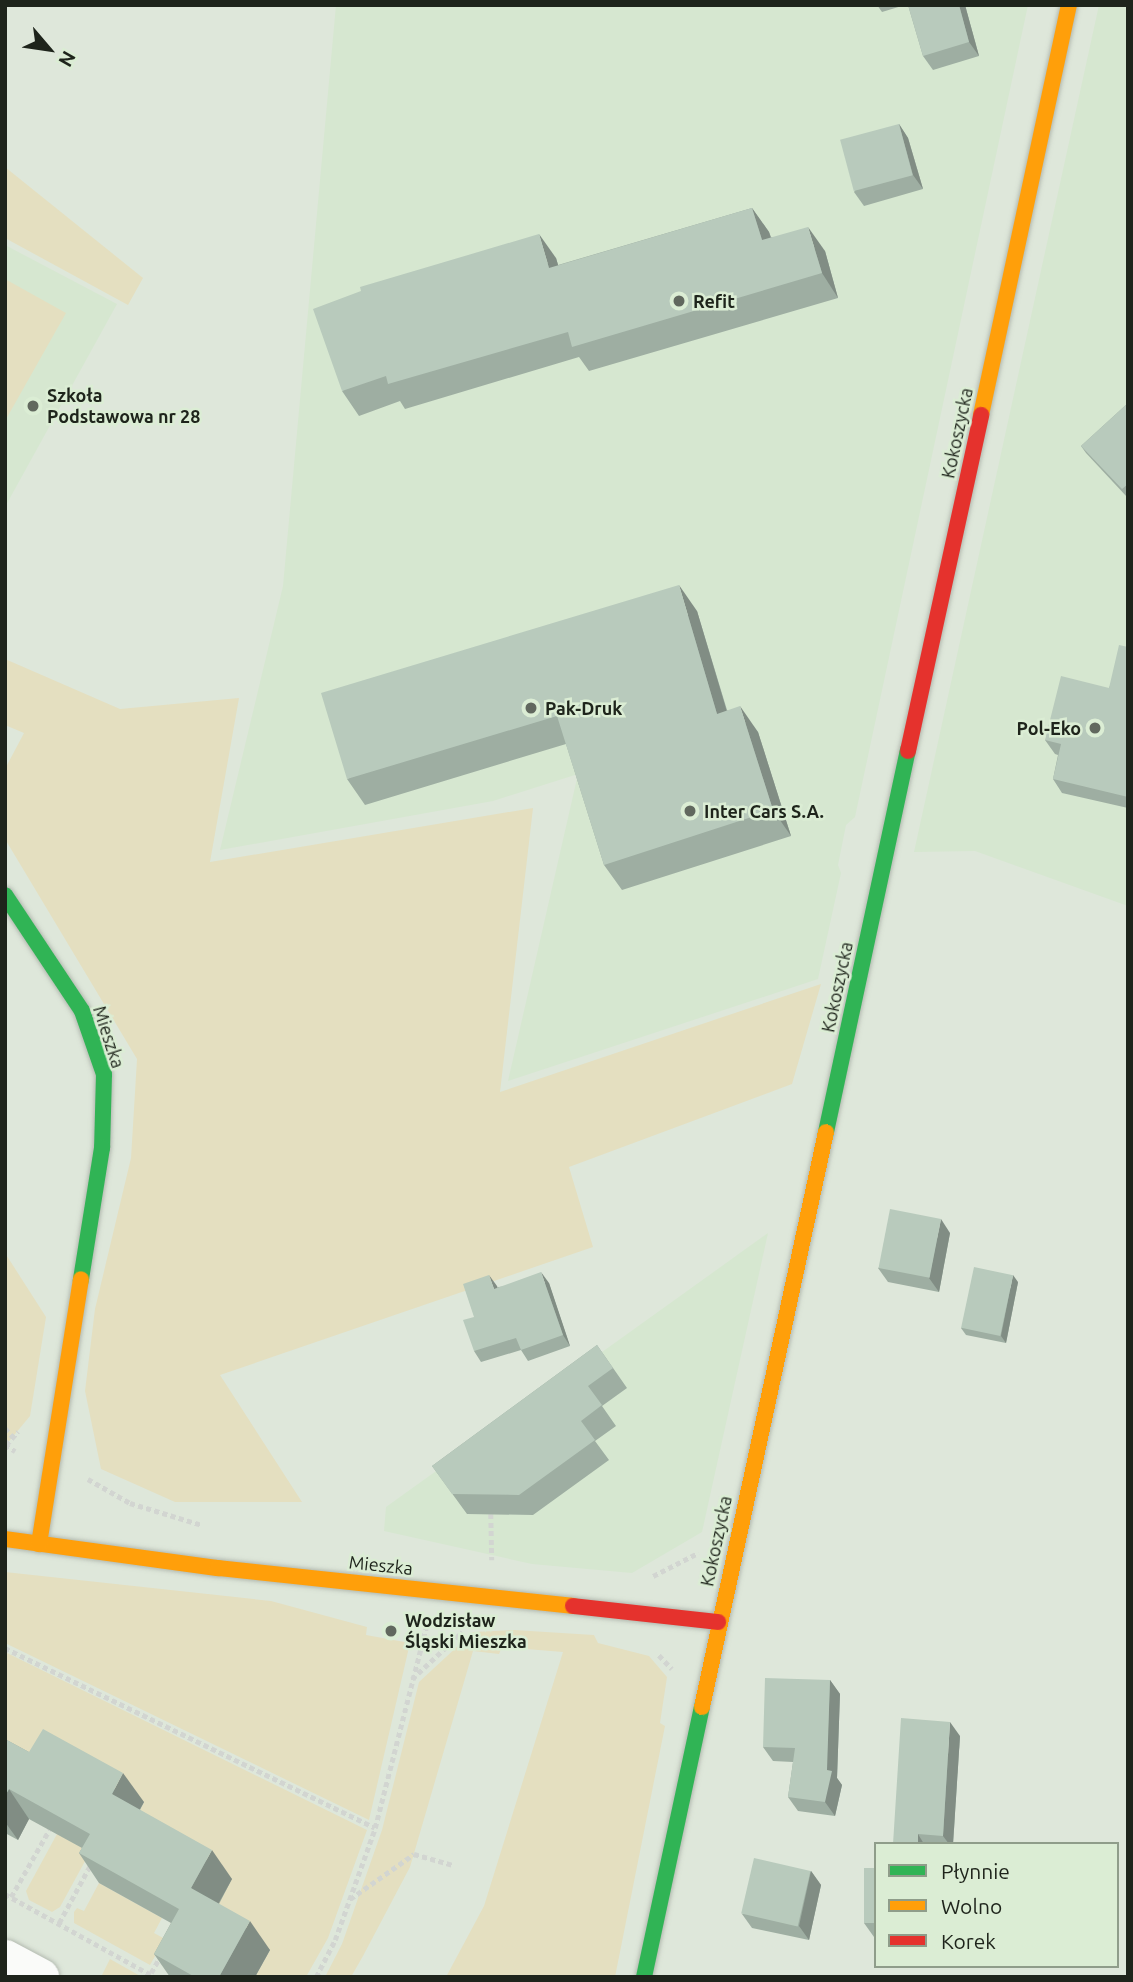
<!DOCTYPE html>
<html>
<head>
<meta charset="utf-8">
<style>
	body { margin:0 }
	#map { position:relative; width:1133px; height:1982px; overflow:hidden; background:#dee7da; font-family:Ubuntu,sans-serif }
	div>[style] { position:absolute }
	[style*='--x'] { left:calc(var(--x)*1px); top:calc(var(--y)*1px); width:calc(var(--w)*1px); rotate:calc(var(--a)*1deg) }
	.built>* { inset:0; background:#d6e7d0 }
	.green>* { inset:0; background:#e4dfc0 }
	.path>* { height:4.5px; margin-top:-2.25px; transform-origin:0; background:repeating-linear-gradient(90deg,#d2d5d1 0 5px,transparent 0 8.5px) }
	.roads { filter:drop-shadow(0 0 2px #b3bab0) drop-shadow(0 0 2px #b3bab0) }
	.street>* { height:37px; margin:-18.5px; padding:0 18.5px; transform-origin:18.5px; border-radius:18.5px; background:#fafbf9 }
	.fast>* { height:16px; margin:-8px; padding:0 8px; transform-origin:8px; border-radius:8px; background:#30b455 }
	.slow>* { height:16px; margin:-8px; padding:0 8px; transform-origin:8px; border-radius:8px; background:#ff9f0a }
	.jam>* { height:16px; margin:-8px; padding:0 8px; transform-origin:8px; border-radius:8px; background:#e5322d }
	.wall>* { inset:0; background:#9eaea2 }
	.shaded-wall>* { inset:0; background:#818d84 }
	.building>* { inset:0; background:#b8cabc; transform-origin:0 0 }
	.dots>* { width:19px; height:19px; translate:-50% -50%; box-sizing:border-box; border:4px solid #dbedd4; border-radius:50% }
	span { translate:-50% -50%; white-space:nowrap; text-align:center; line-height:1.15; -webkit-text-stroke:5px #dbedd4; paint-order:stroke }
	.poi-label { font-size:18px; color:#1e241b; font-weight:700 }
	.left { translate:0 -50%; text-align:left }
	.right { translate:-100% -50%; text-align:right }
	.street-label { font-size:18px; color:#1e241b }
	.frame { position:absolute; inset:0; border:7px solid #1e241b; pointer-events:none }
	.legend { position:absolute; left:874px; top:1842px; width:245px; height:126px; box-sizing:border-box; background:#dbedd4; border:2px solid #8f9d8a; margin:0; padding:9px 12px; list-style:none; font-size:21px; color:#1e241b }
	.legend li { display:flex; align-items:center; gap:14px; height:35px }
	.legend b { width:35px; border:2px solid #8f9d8a }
	.north { position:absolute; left:14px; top:14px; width:70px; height:70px; -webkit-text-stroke:5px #dbedd4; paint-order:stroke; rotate:119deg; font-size:19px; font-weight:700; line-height:28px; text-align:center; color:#1e241b }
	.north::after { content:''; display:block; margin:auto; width:24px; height:32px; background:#1e241b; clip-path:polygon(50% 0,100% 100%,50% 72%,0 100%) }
</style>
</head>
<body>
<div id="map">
	<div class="built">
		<i style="clip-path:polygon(336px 5px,1028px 5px,855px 817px,846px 825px,838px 865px,841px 873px,818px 979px,508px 1081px,578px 774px,493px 801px,220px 850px,283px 586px)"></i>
		<i style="clip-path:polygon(1099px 5px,1128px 5px,1128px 906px,975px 851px,914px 852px)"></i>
		<i style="clip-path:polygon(5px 245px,117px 304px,5px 507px)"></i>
		<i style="clip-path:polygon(768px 1233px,702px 1532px,632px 1573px,532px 1564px,384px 1531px,386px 1507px)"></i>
	</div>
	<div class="green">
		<i style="clip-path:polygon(5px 167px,143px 278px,128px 305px,5px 238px)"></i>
		<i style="clip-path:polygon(5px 279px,66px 313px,5px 421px)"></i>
		<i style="clip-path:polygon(5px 659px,120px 709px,239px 698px,210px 862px,533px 808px,500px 1092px,821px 984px,792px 1084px,569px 1167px,593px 1247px,220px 1375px,302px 1502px,175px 1502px,101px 1469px,85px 1391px,95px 1309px,131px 1158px,137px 1059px,5px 839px,5px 769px,24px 733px,5px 725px)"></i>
		<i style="clip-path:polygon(5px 1253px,46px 1317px,30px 1416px,5px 1446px)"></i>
		<i style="clip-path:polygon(5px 1572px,271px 1601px,367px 1627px,366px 1635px,410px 1643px,369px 1820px,5px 1643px)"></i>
		<i style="clip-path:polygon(514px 1630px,594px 1635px,598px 1643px,649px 1656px,667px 1677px,660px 1723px,665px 1726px,615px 1977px,446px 1977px,484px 1906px,563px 1652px,502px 1647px,499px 1654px,473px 1651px,410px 1867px,363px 1956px,351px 1977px,325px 1977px,342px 1944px,382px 1830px,419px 1682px,473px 1632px)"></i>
		<i style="clip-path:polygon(5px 1652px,367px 1830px,328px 1938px,306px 1977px,255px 1977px,270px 1950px,211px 1917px,132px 1823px,144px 1802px,5px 1757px)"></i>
		<i style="clip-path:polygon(57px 1834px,90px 1852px,60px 1907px,52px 1912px,29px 1900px,26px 1891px)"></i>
		<i style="clip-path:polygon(99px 1883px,162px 1918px,154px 1933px,165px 1939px,150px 1965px,74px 1923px,74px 1912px,77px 1908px,84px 1911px)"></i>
		<i style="clip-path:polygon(110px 1959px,142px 1977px,101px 1977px)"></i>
	</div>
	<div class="path">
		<i style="--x:5;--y:1428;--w:12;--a:48"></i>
		<i style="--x:5;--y:1445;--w:12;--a:31"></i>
		<i style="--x:6;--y:1445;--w:18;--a:-49"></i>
		<i style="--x:88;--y:1479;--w:48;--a:29.7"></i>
		<i style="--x:130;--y:1503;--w:75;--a:17"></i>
		<i style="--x:491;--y:1514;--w:46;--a:88.8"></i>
		<i style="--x:653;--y:1576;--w:51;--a:-27.1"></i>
		<i style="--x:5;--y:1648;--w:411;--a:25.9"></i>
		<i style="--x:375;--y:1828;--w:206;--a:-75.7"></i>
		<i style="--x:659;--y:1655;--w:19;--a:47"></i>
		<i style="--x:412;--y:1679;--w:69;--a:-43.2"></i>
		<i style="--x:5;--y:1894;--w:171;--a:29"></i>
		<i style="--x:11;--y:1897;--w:77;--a:-60.4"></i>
		<i style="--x:350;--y:1899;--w:78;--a:-35.1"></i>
		<i style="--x:414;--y:1854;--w:41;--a:15.8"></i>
		<i style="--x:59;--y:1923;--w:69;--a:-61.6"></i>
		<i style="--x:151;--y:1973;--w:18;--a:-61"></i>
		<i style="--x:316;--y:1977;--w:42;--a:-62.8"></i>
		<i style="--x:335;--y:1940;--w:119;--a:-70.3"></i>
	</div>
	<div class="roads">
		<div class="street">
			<i style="--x:5;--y:1958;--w:40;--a:28"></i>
		</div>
		<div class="fast">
			<i style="--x:5;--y:895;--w:139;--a:56.4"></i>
			<i style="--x:82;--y:1011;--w:67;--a:70.8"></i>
			<i style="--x:104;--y:1074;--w:74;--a:91.5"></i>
			<i style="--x:102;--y:1148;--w:133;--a:99.1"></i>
			<i style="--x:826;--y:1132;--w:390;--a:-77.9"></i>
			<i style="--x:644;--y:1977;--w:276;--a:-77.9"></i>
		</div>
		<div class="slow">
			<i style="--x:981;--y:415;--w:419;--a:-77.9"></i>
			<i style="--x:5;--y:1539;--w:215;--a:7.8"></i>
			<i style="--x:218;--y:1568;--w:357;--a:6.1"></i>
			<i style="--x:39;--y:1544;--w:268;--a:-81"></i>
			<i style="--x:702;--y:1707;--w:588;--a:-77.83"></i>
		</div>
		<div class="jam">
			<i style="--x:908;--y:751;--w:344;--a:-77.7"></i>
			<i style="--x:573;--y:1606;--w:146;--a:6.3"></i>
		</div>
	</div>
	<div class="wall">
		<i style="clip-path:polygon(877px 5px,905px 5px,882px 12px)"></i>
		<i style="clip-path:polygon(908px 5px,965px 5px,979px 56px,933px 70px,923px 56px)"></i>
		<i style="clip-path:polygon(899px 124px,908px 138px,923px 189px,864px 206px,854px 192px)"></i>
		<i style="clip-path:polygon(752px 208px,769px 232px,771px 237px,825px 251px,838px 298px,589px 371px,579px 357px,405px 409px,400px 401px,359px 416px,342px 391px,556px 258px,558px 265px)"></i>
		<i style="clip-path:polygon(1128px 403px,1128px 495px,1127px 497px,1086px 453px,1081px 446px)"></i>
		<i style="clip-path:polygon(697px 611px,727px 710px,758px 732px,791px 836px,622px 890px,604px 865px,566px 744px,365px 805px,347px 779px)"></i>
		<i style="clip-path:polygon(1128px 647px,1128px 808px,1062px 793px,1053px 779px,1058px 755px,1055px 754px,1045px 740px,1109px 688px)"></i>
		<i style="clip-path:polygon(950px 1233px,939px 1292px,888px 1282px,878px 1268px)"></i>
		<i style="clip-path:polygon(1018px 1282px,1006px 1343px,966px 1335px,961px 1328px)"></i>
		<i style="clip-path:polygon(549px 1283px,570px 1346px,528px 1361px,521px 1350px,481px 1362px,474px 1351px,498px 1287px)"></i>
		<i style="clip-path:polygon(597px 1345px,627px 1388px,602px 1406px,616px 1426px,595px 1441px,609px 1460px,533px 1515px,467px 1514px,432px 1466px)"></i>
		<i style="clip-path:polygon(830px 1680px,840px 1694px,837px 1778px,842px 1785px,835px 1816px,798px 1811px,788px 1797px,793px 1762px,773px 1761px,763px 1747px)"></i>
		<i style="clip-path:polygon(960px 1736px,953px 1844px,893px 1844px)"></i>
		<i style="clip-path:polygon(5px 1739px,29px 1752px,144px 1802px,140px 1810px,232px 1879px,219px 1904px,270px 1950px,255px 1977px,170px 1977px,154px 1954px,171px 1923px,99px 1883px,79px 1853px,82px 1848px,29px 1819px,18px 1840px,5px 1833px)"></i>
		<i style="clip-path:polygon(876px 1868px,876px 1937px,874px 1937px,864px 1923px)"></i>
		<i style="clip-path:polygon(811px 1871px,821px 1885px,809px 1940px,752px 1928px,742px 1914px)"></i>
	</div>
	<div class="shaded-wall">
		<i style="clip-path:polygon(959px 5px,965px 5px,979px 56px,969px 42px)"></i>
		<i style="clip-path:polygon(899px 124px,908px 138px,923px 189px,913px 175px)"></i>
		<i style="clip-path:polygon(752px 208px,769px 232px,779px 264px,762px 240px)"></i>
		<i style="clip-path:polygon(808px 227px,825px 251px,838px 298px,822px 273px)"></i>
		<i style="clip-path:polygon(539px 234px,556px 258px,566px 292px,549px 268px)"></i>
		<i style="clip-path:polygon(679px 585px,697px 611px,735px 739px,717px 714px)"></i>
		<i style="clip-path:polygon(740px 706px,758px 732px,791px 836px,773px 810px)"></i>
		<i style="clip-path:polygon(941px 1219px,950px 1233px,939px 1292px,929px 1278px)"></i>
		<i style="clip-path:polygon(541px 1272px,549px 1283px,570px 1346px,563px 1335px)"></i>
		<i style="clip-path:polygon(489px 1275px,497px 1286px,502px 1300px,494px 1289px)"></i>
		<i style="clip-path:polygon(1013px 1275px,1018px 1282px,1006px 1343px,1001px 1336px)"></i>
		<i style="clip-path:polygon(830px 1680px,840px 1694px,837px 1778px,842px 1785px,835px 1816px,825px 1802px)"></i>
		<i style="clip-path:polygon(950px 1722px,960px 1736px,953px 1844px,949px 1844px,943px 1836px)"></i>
		<i style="clip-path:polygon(123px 1773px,144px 1802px,132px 1823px,112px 1794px)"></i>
		<i style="clip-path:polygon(9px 1789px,29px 1819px,18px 1840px,5px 1822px,5px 1796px)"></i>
		<i style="clip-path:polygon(918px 1834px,924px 1844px,918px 1844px)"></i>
		<i style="clip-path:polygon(212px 1850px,232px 1879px,211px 1917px,191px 1888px)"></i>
		<i style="clip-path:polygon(811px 1871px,821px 1885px,809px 1940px,799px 1926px)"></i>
		<i style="clip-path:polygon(250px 1921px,270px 1950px,255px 1977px,219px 1977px)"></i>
	</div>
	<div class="building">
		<i style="clip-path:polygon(908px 5px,959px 5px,969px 42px,923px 56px)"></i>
		<i style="left:899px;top:124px;width:53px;height:61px;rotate:75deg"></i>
		<i style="clip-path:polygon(752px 208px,762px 240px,808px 227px,822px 273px,572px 347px,568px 332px,388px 384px,386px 376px,342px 391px,313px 309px,361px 291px,360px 287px,539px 234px,549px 268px)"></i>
		<i style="clip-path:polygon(1128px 403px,1128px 484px,1122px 489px,1081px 446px)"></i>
		<i style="clip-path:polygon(679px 585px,717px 714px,740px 706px,773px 810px,604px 865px,557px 716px,347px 779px,321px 693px)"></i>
		<i style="clip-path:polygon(1119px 645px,1128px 647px,1128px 797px,1053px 779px,1061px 744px,1045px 740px,1061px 676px,1109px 688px)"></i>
		<i style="left:890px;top:1209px;width:52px;height:60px;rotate:11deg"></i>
		<i style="left:974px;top:1267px;width:40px;height:62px;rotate:12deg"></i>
		<i style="clip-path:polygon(541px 1272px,563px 1335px,521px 1350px,516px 1338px,474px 1351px,463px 1320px,474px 1317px,463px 1284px,489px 1275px,494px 1289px)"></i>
		<i style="clip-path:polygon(597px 1345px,613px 1368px,588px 1386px,602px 1405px,581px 1421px,595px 1440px,519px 1495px,452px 1494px,432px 1466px)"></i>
		<i style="clip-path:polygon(765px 1678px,830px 1680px,827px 1770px,832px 1771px,825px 1802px,788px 1797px,795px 1748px,763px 1747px)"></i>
		<i style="clip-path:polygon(901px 1718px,950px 1722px,943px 1836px,918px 1834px,918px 1844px,893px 1844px)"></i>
		<i style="clip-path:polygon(43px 1729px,123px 1773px,112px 1794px,212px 1850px,191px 1888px,250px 1921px,219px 1977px,195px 1977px,154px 1954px,179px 1909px,79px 1853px,90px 1834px,9px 1789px,5px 1796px,5px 1739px,29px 1752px)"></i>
		<i style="left:754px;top:1858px;width:58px;height:57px;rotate:13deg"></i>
		<i style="left:864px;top:1868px;width:12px;height:55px"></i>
	</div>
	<div class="dots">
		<i style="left:679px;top:301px;background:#61685e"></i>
		<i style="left:33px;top:406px;background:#61685e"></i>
		<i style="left:531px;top:708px;background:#61685e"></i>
		<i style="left:1095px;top:728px;background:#61685e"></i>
		<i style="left:690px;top:811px;background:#61685e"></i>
		<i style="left:391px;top:1631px;background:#61685e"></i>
	</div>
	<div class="poi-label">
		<span class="left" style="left:693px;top:301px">Refit</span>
		<span class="left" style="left:47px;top:406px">Szkoła<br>Podstawowa nr 28</span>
		<span class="left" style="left:545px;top:708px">Pak-Druk</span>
		<span class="right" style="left:1081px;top:728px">Pol-Eko</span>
		<span class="left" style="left:704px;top:811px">Inter Cars S.A.</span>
		<span class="left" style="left:405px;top:1631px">Wodzisław<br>Śląski Mieszka</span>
	</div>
	<div class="street-label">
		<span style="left:957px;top:433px;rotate:-78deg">Kokoszycka</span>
		<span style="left:837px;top:987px;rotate:-78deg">Kokoszycka</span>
		<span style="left:109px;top:1037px;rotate:72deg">Mieszka</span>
		<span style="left:716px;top:1541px;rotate:-78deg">Kokoszycka</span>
		<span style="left:381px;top:1565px;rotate:6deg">Mieszka</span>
	</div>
	<div class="frame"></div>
	<ul class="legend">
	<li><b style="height:9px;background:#30b455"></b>Płynnie</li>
	<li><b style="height:9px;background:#ff9f0a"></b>Wolno</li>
	<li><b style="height:9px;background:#e5322d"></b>Korek</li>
	</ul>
	<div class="north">N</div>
</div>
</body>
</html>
